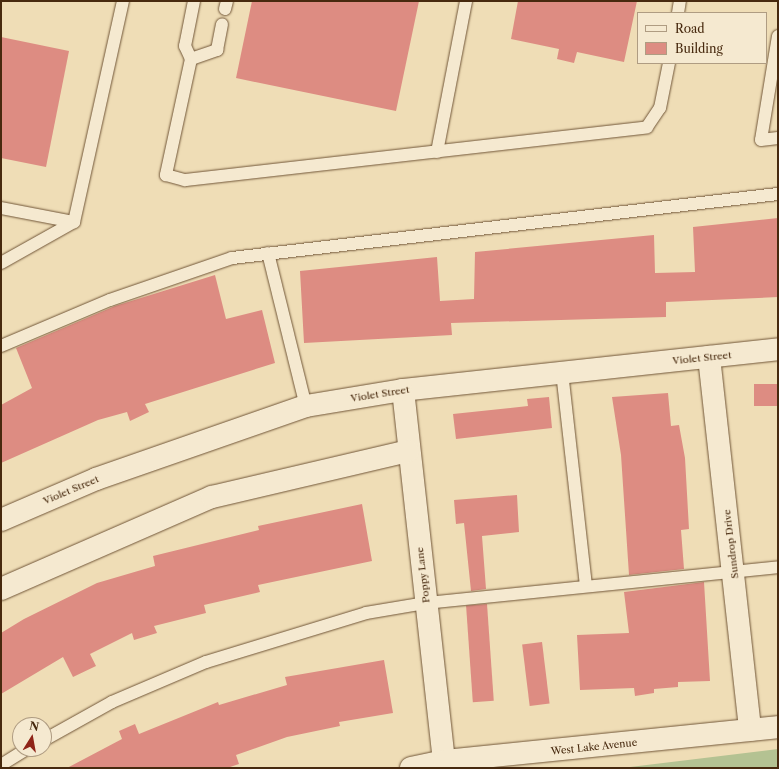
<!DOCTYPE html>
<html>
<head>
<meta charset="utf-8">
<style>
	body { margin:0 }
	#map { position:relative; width:779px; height:769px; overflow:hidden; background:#efddb6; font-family:"Libre Caslon Text",serif }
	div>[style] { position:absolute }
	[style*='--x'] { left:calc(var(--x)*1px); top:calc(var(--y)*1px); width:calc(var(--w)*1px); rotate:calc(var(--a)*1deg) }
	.green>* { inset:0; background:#b4c292 }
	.building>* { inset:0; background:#dd8c82; transform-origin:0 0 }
	.roads { filter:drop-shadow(0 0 1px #715638) drop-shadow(0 0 1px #715638) }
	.service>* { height:12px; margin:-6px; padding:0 6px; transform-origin:6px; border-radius:6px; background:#f5e9d0 }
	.minor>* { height:22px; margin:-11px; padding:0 11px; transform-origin:11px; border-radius:11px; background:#f5e9d0 }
	.tertiary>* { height:22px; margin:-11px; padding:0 11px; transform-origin:11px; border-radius:11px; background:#f5e9d0 }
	span { translate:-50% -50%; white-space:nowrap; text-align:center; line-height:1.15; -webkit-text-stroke:4px #f5e9d0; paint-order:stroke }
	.street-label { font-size:10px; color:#47290e }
	.frame { position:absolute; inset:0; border:2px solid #47290e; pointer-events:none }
	.legend { position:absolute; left:637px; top:12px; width:130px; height:52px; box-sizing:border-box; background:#f5e9d0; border:1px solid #af9c82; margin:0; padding:5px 7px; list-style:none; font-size:12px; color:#47290e }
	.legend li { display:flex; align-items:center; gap:8px; height:20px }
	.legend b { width:20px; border:1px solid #af9c82 }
	.north { position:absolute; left:12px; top:717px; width:40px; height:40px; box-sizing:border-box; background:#f5e9d0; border:1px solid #af9c82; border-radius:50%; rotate:11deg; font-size:11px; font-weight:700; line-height:16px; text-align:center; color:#47290e }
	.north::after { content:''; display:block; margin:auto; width:14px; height:18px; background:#8f2418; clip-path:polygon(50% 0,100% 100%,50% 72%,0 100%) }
</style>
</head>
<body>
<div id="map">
	<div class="green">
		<i style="clip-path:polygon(778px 749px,778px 768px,622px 768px)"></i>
	</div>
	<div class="building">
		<i style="clip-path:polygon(252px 1px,419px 1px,396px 111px,236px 78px)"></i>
		<i style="clip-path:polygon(518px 1px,637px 1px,624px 62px,577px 52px,574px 63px,557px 59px,559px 49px,511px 39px)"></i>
		<i style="clip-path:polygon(1px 37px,69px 51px,46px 167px,1px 158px)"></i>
		<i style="clip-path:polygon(778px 218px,778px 297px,666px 302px,666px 317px,451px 323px,452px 335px,304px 343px,300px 271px,437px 257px,440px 301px,474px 299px,475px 252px,654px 235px,655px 273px,695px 272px,693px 227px)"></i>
		<i style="clip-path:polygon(215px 275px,226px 319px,262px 310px,275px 363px,145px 404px,149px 412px,130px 421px,127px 412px,98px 420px,1px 463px,1px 405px,32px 388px,16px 348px,115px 306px)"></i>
		<i style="left:778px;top:384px;width:22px;height:24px;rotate:90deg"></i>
		<i style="clip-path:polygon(668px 393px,671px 426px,679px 425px,685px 458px,689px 529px,681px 530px,684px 569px,629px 575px,621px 455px,612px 397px)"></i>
		<i style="clip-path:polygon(549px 397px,552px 428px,456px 439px,453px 414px,528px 406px,527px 399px)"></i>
		<i style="clip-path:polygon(517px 495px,519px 532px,482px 536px,486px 589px,471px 591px,464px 523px,456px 524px,454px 500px)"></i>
		<i style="clip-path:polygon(362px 504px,372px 561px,258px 585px,260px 592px,204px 605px,206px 613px,154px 626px,157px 633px,134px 640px,132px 633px,90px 654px,96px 666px,73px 677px,63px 657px,1px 694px,1px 633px,24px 619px,97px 583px,155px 566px,153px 556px,259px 530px,258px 526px)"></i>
		<i style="clip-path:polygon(704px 582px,710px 681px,678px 682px,678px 687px,654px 689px,654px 693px,635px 696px,634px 688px,580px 690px,577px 635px,629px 633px,624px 592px)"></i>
		<i style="left:487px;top:604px;width:97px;height:21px;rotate:86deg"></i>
		<i style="left:542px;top:642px;width:62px;height:20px;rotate:83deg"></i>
		<i style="clip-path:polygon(384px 660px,393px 713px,339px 722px,340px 726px,287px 737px,236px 755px,239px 764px,227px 768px,67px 768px,122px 739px,119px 731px,135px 724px,139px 734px,218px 702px,219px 705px,287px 685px,285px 677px)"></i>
	</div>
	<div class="roads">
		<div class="service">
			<i style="--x:194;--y:1;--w:46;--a:101.3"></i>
			<i style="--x:185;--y:46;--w:14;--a:65"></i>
			<i style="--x:191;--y:59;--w:119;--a:102.2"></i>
			<i style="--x:166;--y:175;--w:20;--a:15"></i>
			<i style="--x:185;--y:180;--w:465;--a:-6.5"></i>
			<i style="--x:647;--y:127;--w:23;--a:-56"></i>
			<i style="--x:660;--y:108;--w:46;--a:-78.7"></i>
			<i style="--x:225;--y:9;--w:8;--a:-76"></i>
			<i style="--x:678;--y:13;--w:12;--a:-81"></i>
			<i style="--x:778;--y:36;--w:105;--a:99.3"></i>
			<i style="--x:761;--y:140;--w:17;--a:-7"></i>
			<i style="--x:191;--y:59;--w:28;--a:-19"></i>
			<i style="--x:217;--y:50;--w:26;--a:-79"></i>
			<i style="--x:437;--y:152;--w:154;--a:-79.1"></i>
			<i style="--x:1;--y:208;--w:74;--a:10.9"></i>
			<i style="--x:74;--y:222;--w:226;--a:-77.5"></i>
			<i style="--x:268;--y:253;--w:158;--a:76.1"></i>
			<i style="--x:1;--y:263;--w:84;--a:-29.3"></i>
			<i style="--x:1;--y:346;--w:118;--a:-22.9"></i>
			<i style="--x:110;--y:300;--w:129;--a:-19"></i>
			<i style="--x:232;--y:258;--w:550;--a:-6.69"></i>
			<i style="--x:562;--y:372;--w:215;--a:83.6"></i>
			<i style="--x:44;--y:740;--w:78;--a:-29.2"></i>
			<i style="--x:112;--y:702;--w:102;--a:-23.1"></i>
			<i style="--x:206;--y:662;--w:167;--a:-17"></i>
			<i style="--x:366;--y:613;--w:61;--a:-9.5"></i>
			<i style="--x:426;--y:603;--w:354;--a:-5.8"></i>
			<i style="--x:1;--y:765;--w:31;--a:-32"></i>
		</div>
		<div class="minor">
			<i style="--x:709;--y:357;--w:375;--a:83.7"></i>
			<i style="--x:403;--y:390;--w:373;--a:83.7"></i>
			<i style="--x:1;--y:520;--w:103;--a:-23.3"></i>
			<i style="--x:96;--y:479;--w:222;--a:-19.2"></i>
			<i style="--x:306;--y:406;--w:98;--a:-9.4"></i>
			<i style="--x:403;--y:390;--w:377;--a:-6.2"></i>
			<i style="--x:1;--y:589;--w:230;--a:-23.6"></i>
			<i style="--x:212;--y:497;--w:201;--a:-13.2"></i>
		</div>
		<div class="tertiary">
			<i style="--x:411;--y:768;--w:34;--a:-12"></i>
			<i style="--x:444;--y:761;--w:336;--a:-5.8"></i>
		</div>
	</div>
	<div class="street-label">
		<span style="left:702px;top:358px;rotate:-6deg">Violet Street</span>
		<span style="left:380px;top:394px;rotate:-9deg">Violet Street</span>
		<span style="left:71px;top:490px;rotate:-23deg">Violet Street</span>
		<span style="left:731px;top:544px;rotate:-97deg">Sundrop Drive</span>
		<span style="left:423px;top:575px;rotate:-97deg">Poppy Lane</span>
		<span style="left:594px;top:747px;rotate:-6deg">West Lake Avenue</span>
	</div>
	<div class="frame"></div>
	<ul class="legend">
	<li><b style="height:5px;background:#f5e9d0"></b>Road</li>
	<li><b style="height:11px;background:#dd8c82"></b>Building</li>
	</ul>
	<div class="north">N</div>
</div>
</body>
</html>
